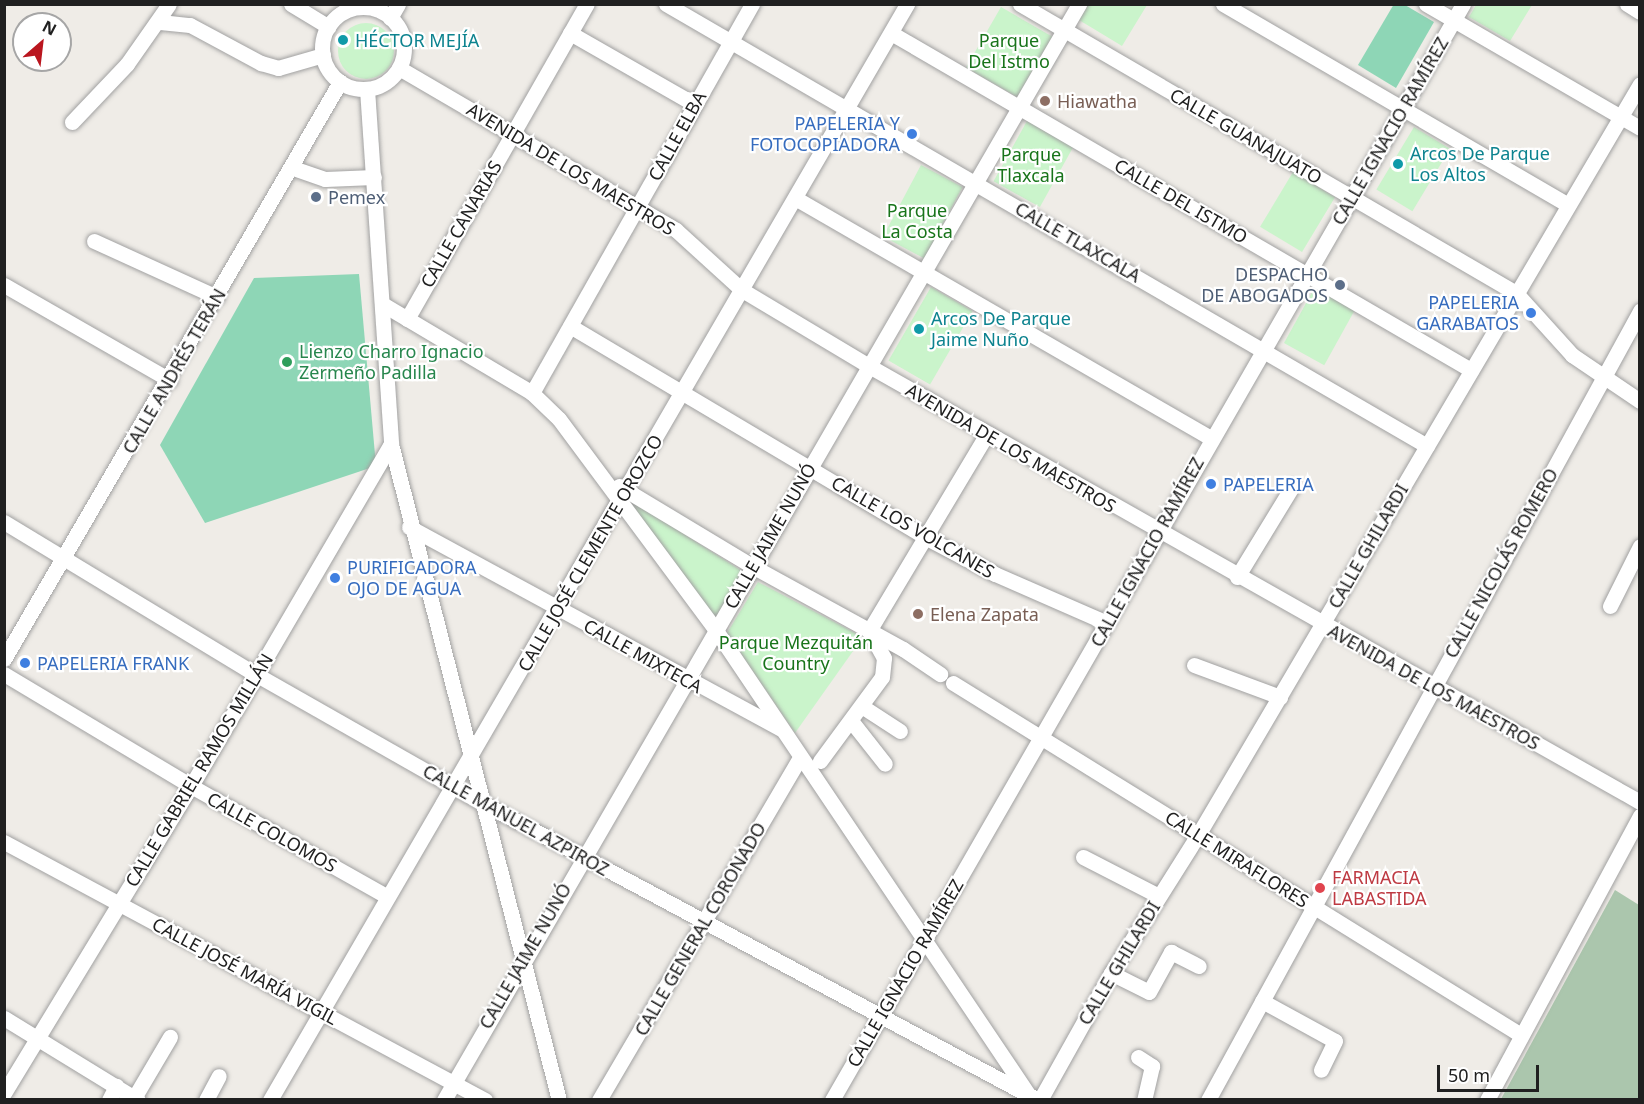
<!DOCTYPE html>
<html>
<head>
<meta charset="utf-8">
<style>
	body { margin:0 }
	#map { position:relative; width:1644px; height:1104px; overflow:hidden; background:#efece7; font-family:"Noto Sans",sans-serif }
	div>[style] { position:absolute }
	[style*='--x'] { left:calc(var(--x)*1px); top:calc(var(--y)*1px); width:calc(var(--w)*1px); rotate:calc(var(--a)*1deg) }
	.cemetery>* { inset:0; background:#abc6ad }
	.park>* { inset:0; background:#caf4cb; transform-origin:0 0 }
	.round { border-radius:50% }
	.pitch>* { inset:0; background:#8ed6b6 }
	.roads { filter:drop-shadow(0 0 2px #a1a1a1) drop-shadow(0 0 2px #a1a1a1) }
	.minor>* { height:15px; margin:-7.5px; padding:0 7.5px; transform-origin:7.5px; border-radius:7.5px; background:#fff }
	.minor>.ring { margin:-7.5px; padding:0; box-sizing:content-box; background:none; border:15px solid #fff; border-radius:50% }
	.dots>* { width:16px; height:16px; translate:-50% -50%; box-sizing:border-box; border:3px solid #fff; border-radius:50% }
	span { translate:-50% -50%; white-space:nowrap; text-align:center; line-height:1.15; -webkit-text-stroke:4.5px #fff; paint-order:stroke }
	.culture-label { font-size:18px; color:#0d838f }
	.left { translate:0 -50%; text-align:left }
	.park-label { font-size:18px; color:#18741a }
	.education-label { font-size:18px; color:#785e54 }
	.shop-label { font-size:18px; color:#366cbe }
	.right { translate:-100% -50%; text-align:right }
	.street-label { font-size:18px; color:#202020 }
	.service-label { font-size:18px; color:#4e5e75 }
	.leisure-label { font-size:18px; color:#27864d }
	.health-label { font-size:18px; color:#be3a42 }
	.frame { position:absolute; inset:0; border:6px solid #202020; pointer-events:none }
	.north { position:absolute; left:12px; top:12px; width:60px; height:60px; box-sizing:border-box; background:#fff; border:2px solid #a6a6a6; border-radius:50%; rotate:28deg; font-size:16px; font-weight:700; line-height:24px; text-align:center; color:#202020 }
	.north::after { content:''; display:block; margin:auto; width:21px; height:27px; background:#ba161f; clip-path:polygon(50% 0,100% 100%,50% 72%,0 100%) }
	.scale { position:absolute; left:1437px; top:1065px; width:102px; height:27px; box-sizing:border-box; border:3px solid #202020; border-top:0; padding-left:8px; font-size:18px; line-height:21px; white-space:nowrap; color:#202020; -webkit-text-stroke:4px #fff; paint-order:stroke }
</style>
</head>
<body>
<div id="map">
	<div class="cemetery">
		<i style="clip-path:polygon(1615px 890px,1639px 905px,1639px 1099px,1501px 1099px)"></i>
	</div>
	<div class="park">
		<i style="clip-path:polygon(1088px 5px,1088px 4px,1147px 5px,1122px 46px,1079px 20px)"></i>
		<i style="clip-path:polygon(1476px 5px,1476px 4px,1532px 5px,1510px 41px,1469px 17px)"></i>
		<i style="left:1001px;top:7px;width:59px;height:70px;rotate:30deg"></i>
		<i class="round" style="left:338px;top:23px;width:56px;height:56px"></i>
		<i style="left:1027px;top:121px;width:53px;height:69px;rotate:29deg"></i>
		<i style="left:1414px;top:127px;width:42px;height:73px;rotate:31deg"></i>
		<i style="left:921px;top:165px;width:47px;height:81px;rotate:28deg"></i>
		<i style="left:1293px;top:172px;width:49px;height:64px;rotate:31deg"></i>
		<i style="left:931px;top:287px;width:48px;height:85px;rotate:30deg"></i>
		<i style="left:1315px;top:287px;width:46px;height:64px;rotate:29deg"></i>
		<i style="clip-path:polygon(627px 498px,742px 571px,715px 619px)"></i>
		<i style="clip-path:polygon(758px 582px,863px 637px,795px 733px,727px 633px)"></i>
	</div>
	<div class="pitch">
		<i style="clip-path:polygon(1394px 4px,1405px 5px,1434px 22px,1396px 88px,1358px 65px)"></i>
		<i style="clip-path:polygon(359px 274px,376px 466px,205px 523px,160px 445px,254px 278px)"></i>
	</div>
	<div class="roads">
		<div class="minor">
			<i style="--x:291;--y:4;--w:44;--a:31.2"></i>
			<i style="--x:666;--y:4;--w:880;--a:30.15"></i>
			<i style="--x:1020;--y:4;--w:574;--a:30.23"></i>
			<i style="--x:1516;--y:293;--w:84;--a:47.9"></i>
			<i style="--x:1572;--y:355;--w:82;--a:34.1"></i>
			<i style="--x:1223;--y:4;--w:399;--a:30.2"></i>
			<i style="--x:1426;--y:4;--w:247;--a:30.1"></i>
			<i style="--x:1627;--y:4;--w:15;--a:32"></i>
			<i class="ring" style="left:322px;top:7px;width:67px;height:67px"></i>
			<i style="--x:390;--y:18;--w:16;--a:-60"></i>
			<i style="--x:160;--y:22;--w:30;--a:6"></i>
			<i style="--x:190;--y:25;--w:81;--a:28.2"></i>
			<i style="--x:261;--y:63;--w:18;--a:16"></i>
			<i style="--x:278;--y:68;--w:47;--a:-16.1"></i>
			<i style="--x:570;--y:33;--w:143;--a:29.8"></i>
			<i style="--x:891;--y:33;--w:671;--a:30.16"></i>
			<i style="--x:399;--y:68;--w:321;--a:30.3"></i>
			<i style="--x:676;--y:230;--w:89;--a:42.3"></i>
			<i style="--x:742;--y:290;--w:148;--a:30.9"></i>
			<i style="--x:869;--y:366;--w:886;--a:29.49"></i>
			<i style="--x:367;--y:89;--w:356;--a:86.1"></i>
			<i style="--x:391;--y:444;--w:677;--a:75.64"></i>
			<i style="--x:72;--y:122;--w:80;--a:-46.5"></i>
			<i style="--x:127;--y:64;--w:73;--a:-55"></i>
			<i style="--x:293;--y:168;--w:34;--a:19"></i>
			<i style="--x:325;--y:179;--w:49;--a:-2.3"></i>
			<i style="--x:795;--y:198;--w:480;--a:30"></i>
			<i style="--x:94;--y:241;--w:135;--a:24.5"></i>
			<i style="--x:4;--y:285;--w:191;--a:29.8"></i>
			<i style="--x:384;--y:305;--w:172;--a:30.7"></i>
			<i style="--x:532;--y:393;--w:37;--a:44"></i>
			<i style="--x:559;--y:419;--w:262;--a:53.4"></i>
			<i style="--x:715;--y:629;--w:561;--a:56.05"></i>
			<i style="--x:407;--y:319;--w:363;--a:-60.3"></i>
			<i style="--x:570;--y:326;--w:415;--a:30.7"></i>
			<i style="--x:927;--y:538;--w:77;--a:27.9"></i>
			<i style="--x:995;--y:574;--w:122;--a:23.6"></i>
			<i style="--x:532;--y:393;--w:447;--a:-60.5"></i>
			<i style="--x:619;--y:486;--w:155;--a:31"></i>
			<i style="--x:752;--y:566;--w:172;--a:28.8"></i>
			<i style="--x:903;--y:649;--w:45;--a:34"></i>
			<i style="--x:4;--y:522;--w:296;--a:31.2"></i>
			<i style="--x:257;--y:675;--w:257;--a:29.6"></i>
			<i style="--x:481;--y:802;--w:632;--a:28.15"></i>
			<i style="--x:409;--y:527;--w:423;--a:28.5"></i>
			<i style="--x:1237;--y:577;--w:105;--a:-58.6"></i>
			<i style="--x:1610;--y:606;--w:67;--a:-63.4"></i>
			<i style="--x:869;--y:631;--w:230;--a:-59.1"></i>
			<i style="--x:4;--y:659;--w:668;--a:-59.79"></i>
			<i style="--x:1194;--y:665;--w:92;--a:20.4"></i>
			<i style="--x:4;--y:674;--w:218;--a:30.9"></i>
			<i style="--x:191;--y:786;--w:224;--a:29.4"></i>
			<i style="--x:953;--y:683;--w:668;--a:31.79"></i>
			<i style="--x:863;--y:707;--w:44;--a:33"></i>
			<i style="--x:852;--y:722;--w:53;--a:51.8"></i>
			<i style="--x:820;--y:761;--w:104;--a:-53.6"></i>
			<i style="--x:882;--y:677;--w:19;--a:-84"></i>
			<i style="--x:884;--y:658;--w:31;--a:-119"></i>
			<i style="--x:4;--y:842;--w:546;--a:28.21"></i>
			<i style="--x:1083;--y:857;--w:85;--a:27.2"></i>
			<i style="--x:1111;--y:973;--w:42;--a:26.6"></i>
			<i style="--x:1149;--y:992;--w:46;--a:-61.2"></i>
			<i style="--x:1171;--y:952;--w:31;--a:27"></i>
			<i style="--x:1262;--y:1001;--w:83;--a:28.7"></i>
			<i style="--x:1335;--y:1041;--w:32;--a:116"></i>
			<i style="--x:4;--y:1018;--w:157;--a:31.5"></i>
			<i style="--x:1138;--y:1057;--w:17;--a:33"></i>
			<i style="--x:1152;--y:1066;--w:35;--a:103"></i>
			<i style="--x:4;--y:1093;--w:359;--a:-58.7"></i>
			<i style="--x:191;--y:786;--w:396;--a:-59.7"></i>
			<i style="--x:134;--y:1098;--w:71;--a:-59.5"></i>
			<i style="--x:109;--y:1100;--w:16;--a:-63"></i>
			<i style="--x:206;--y:1100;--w:27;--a:-62"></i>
			<i style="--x:270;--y:1100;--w:1268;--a:-59.83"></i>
			<i style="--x:444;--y:1100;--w:1267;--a:-59.91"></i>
			<i style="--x:599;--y:1100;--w:398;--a:-59.6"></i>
			<i style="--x:832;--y:1100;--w:1265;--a:-60.07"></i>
			<i style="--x:1040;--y:1100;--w:145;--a:-60.8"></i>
			<i style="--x:1111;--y:973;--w:163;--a:-57.8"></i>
			<i style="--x:1198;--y:835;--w:871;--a:-59.52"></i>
			<i style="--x:1208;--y:1100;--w:900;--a:-61.3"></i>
			<i style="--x:1487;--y:1100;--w:323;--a:-61.7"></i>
		</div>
	</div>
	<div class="dots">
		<i style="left:343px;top:40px;background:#0f9aa8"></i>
		<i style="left:1045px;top:101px;background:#8d6e63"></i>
		<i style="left:912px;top:134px;background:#3f7fe0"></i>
		<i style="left:1398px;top:164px;background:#0f9aa8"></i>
		<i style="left:316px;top:197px;background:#5c6f8a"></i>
		<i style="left:1340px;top:285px;background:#5c6f8a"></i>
		<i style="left:1531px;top:313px;background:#3f7fe0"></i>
		<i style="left:919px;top:329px;background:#0f9aa8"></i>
		<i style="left:287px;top:362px;background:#2e9e5b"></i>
		<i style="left:1211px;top:484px;background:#3f7fe0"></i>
		<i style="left:335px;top:578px;background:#3f7fe0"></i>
		<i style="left:918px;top:614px;background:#8d6e63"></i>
		<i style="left:25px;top:663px;background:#3f7fe0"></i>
		<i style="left:1320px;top:888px;background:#e0444e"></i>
	</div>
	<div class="culture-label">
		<span class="left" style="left:355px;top:40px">HÉCTOR MEJÍA</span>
		<span class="left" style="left:1410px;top:164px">Arcos De Parque<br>Los Altos</span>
		<span class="left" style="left:931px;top:329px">Arcos De Parque<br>Jaime Nuño</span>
	</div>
	<div class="park-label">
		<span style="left:1009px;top:51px">Parque<br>Del Istmo</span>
		<span style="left:1031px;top:165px">Parque<br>Tlaxcala</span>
		<span style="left:917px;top:221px">Parque<br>La Costa</span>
		<span style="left:796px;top:653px">Parque Mezquitán<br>Country</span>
	</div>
	<div class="education-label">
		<span class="left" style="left:1057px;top:101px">Hiawatha</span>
		<span class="left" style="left:930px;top:614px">Elena Zapata</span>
	</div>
	<div class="shop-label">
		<span class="right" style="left:900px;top:134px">PAPELERIA Y<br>FOTOCOPIADORA</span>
		<span class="right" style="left:1519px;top:313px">PAPELERIA<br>GARABATOS</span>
		<span class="left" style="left:1223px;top:484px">PAPELERIA</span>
		<span class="left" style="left:347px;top:578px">PURIFICADORA<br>OJO DE AGUA</span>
		<span class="left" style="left:37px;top:663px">PAPELERIA FRANK</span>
	</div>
	<div class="street-label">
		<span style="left:1390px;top:131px;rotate:-60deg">CALLE IGNACIO RAMÍREZ</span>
		<span style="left:677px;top:136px;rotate:-61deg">CALLE ELBA</span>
		<span style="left:1246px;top:136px;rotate:30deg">CALLE GUANAJUATO</span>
		<span style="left:571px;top:169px;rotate:31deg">AVENIDA DE LOS MAESTROS</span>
		<span style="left:1181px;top:201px;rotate:30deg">CALLE DEL ISTMO</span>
		<span style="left:461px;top:224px;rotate:-60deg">CALLE CANARIAS</span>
		<span style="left:1078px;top:242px;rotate:30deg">CALLE TLAXCALA</span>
		<span style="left:174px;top:371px;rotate:-60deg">CALLE ANDRÉS TERÁN</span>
		<span style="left:1011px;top:448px;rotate:30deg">AVENIDA DE LOS MAESTROS</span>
		<span style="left:913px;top:527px;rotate:30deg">CALLE LOS VOLCANES</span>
		<span style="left:770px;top:536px;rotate:-60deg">CALLE JAIME NUNÓ</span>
		<span style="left:1368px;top:546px;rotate:-60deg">CALLE GHILARDI</span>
		<span style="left:1147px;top:552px;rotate:-61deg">CALLE IGNACIO RAMÍREZ</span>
		<span style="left:590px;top:553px;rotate:-60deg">CALLE JOSÉ CLEMENTE OROZCO</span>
		<span style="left:1501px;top:563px;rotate:-61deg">CALLE NICOLÁS ROMERO</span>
		<span style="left:643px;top:656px;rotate:29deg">CALLE MIXTECA</span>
		<span style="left:1434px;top:687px;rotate:29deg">AVENIDA DE LOS MAESTROS</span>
		<span style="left:199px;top:770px;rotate:-59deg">CALLE GABRIEL RAMOS MILLÁN</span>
		<span style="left:516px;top:820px;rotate:29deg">CALLE MANUEL AZPIROZ</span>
		<span style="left:272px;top:832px;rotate:29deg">CALLE COLOMOS</span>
		<span style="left:1237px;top:859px;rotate:32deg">CALLE MIRAFLORES</span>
		<span style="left:700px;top:929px;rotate:-60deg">CALLE GENERAL CORONADO</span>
		<span style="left:525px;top:956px;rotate:-60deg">CALLE JAIME NUNÓ</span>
		<span style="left:1119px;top:963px;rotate:-59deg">CALLE GHILARDI</span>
		<span style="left:245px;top:971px;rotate:28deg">CALLE JOSÉ MARÍA VIGIL</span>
		<span style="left:905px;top:973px;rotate:-60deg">CALLE IGNACIO RAMÍREZ</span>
	</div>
	<div class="service-label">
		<span class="left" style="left:328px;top:197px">Pemex</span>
		<span class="right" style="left:1328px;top:285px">DESPACHO<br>DE ABOGADOS</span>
	</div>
	<div class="leisure-label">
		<span class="left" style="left:299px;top:362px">Lienzo Charro Ignacio<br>Zermeño Padilla</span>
	</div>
	<div class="health-label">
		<span class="left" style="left:1332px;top:888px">FARMACIA<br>LABASTIDA</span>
	</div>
	<div class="frame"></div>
	<div class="north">N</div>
	<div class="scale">50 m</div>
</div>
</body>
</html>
